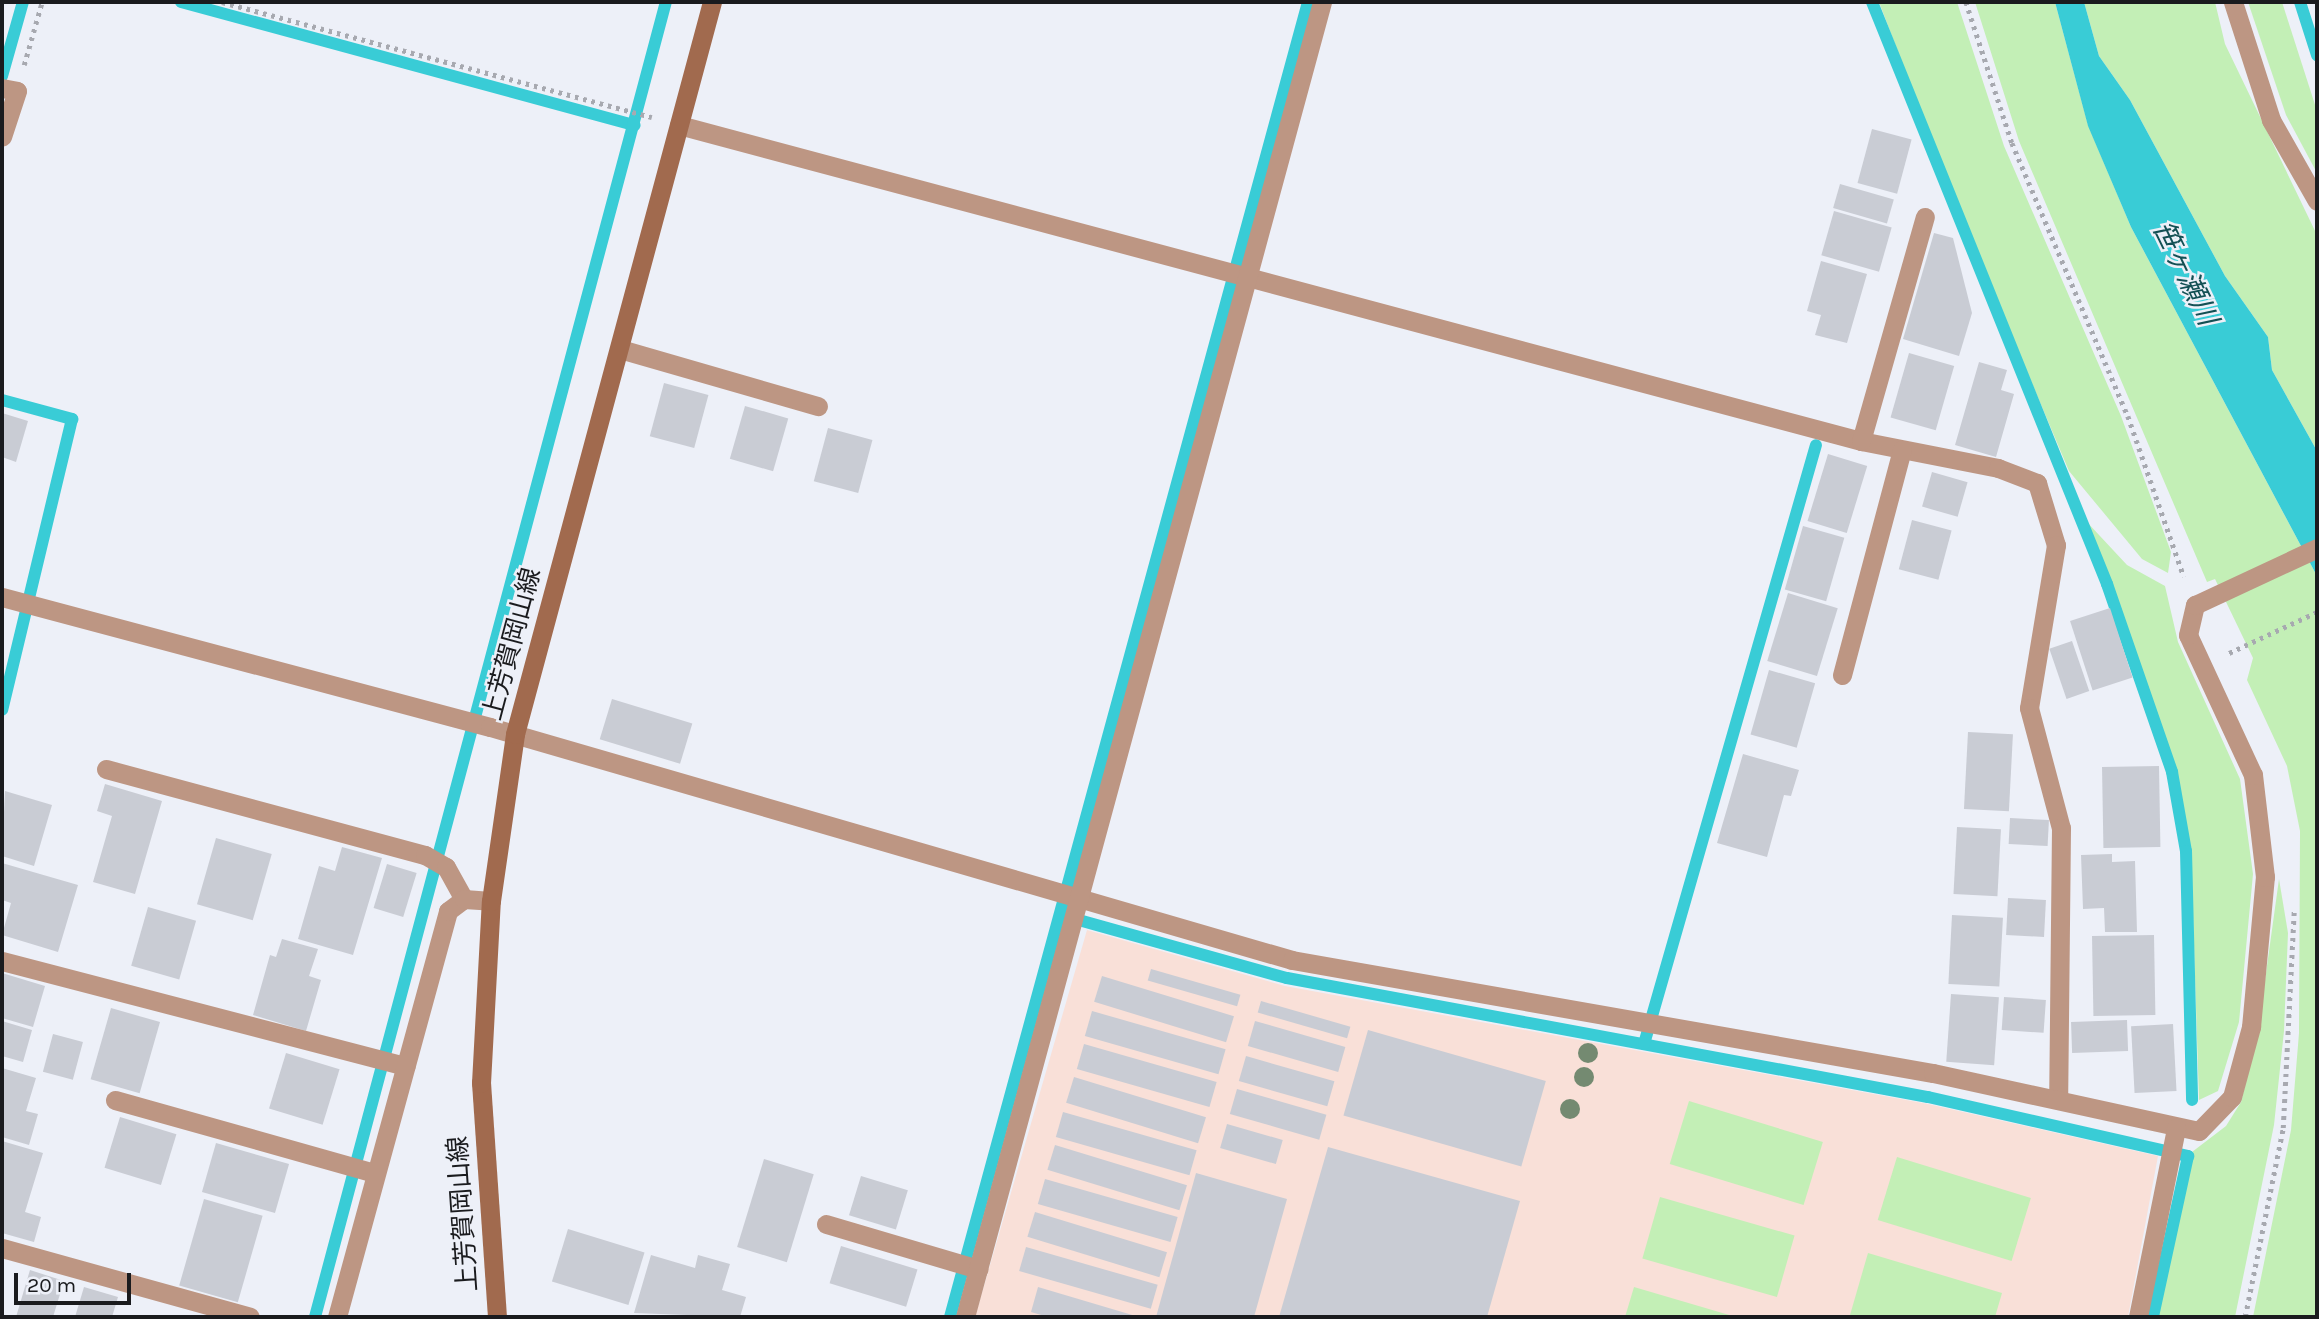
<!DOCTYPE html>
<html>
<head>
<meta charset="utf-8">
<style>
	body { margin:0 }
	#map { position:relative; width:2319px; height:1319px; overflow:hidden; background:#edf0f8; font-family:Karla,"Noto Sans JP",sans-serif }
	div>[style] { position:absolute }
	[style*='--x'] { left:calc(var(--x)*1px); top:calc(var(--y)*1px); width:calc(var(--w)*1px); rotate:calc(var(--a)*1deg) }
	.education>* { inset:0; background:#f9e0d8 }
	.green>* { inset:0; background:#c3efb6; transform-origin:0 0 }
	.water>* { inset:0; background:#39ccd6 }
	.stream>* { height:12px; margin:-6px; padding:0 6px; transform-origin:6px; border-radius:6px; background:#39ccd6 }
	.building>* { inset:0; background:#c9ccd4; transform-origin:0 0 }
	.path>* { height:4.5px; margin-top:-2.25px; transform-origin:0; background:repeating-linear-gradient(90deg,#a7a9b0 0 3.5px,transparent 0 8.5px) }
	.service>* { height:19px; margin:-9.5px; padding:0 9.5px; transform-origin:9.5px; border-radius:9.5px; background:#bd9683 }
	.minor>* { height:19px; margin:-9.5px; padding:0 9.5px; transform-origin:9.5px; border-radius:9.5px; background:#bd9683 }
	.secondary>* { height:19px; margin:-9.5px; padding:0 9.5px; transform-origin:9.5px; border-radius:9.5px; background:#a16a4e }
	.trees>* { width:20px; height:20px; margin:-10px; border-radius:50%; background:#748a71 }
	span { translate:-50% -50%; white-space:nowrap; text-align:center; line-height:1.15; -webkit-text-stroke:5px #edf0f8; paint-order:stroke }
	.street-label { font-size:26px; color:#1a1b1e }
	.water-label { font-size:28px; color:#135054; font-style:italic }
	.frame { position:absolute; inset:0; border:4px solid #1a1b1e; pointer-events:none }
	.scale { position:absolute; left:14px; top:1273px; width:117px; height:32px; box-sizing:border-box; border:4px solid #1a1b1e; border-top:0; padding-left:9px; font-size:21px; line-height:24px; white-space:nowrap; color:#1a1b1e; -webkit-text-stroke:5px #edf0f8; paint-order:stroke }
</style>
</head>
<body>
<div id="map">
	<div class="education">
		<i style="clip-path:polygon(1087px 930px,1285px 986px,1928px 1104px,2158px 1156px,2128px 1317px,975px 1317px)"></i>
	</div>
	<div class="green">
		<i style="clip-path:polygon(1879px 2px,1957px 2px,2004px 146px,2121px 416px,2171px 552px,2168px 573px,2142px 559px,2069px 471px,1953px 196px)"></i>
		<i style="clip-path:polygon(1975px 2px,2055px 2px,2088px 125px,2131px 227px,2317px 576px,2317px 1317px,2253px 1317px,2291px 1130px,2299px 1033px,2300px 831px,2287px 766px,2247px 680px,2253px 658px,2215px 579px,2207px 582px,2019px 141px)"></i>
		<i style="clip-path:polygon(2084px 2px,2215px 2px,2225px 44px,2317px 235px,2317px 451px,2272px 370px,2268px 337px,2225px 276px,2130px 100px,2099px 56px)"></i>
		<i style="clip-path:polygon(2248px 2px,2282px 2px,2317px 111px,2317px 173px,2286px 115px)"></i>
		<i style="clip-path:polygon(2086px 521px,2127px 565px,2165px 586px,2178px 642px,2240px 779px,2253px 874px,2239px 1022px,2218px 1091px,2199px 1100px,2191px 852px,2177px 771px)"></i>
		<i style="clip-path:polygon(2279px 879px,2288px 933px,2284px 1031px,2274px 1125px,2235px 1317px,2158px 1317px,2192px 1152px,2226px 1126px,2241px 1102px,2258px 1031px)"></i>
		<i style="left:1689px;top:1101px;width:140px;height:66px;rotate:17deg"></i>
		<i style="left:1897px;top:1157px;width:140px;height:66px;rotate:17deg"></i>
		<i style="left:1660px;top:1197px;width:140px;height:64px;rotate:16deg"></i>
		<i style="clip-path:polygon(1868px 1253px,2002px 1293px,1995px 1317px,1850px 1315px)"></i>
		<i style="clip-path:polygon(1634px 1287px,1736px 1317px,1625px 1317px)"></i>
	</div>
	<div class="water">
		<i style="clip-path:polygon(2055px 2px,2084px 2px,2099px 56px,2130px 100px,2225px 276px,2268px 337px,2272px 370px,2317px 451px,2317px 576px,2131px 227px,2088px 126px)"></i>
	</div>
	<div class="stream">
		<i style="--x:181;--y:2;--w:470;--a:15.2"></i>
		<i style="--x:1872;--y:2;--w:628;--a:68.01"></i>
		<i style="--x:2107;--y:584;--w:199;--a:70.9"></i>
		<i style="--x:2172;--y:772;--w:80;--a:80"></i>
		<i style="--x:2186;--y:851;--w:249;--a:88.6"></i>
		<i style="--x:2300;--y:2;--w:56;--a:72.2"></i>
		<i style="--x:2;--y:76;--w:77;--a:-74.2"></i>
		<i style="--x:2;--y:400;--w:73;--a:15.2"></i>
		<i style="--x:72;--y:419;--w:299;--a:103.5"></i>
		<i style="--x:1068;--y:917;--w:227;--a:15.6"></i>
		<i style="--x:1287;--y:978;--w:652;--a:10.52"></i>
		<i style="--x:1928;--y:1097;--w:267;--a:12.8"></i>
		<i style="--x:2188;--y:1156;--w:165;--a:102.3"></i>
		<i style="--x:1644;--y:1044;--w:623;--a:-73.98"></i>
		<i style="--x:315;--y:1317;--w:1361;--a:-75.06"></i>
		<i style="--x:950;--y:1317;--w:1363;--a:-74.77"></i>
	</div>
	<div class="building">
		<i style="left:1872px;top:129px;width:41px;height:56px;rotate:15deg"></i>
		<i style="left:1840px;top:184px;width:56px;height:25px;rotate:16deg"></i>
		<i style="left:1834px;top:211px;width:60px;height:46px;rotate:16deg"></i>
		<i style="clip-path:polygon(1934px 233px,1953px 238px,1972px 313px,1959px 356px,1903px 339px)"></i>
		<i style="clip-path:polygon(1821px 261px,1867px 274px,1847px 343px,1815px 335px,1821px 315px,1807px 311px)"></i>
		<i style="left:1909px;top:353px;width:47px;height:67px;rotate:16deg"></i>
		<i style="clip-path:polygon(1979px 362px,2007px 370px,2001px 390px,2014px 394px,1996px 457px,1955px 445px)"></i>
		<i style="left:664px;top:383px;width:46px;height:55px;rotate:15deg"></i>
		<i style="left:745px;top:406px;width:45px;height:55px;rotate:16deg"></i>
		<i style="clip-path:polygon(2px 413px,28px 421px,16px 462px,2px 457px)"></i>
		<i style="left:828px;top:428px;width:46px;height:55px;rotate:15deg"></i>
		<i style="left:1828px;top:454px;width:41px;height:70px;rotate:17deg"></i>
		<i style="left:1932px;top:472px;width:37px;height:36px;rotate:16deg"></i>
		<i style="left:1912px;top:520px;width:41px;height:51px;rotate:15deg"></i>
		<i style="left:1803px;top:526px;width:43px;height:66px;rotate:16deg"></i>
		<i style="left:1788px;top:593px;width:52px;height:71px;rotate:17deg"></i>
		<i style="left:2110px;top:608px;width:73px;height:42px;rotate:72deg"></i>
		<i style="left:2072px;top:641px;width:53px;height:24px;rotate:71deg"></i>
		<i style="left:1769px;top:670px;width:48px;height:67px;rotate:16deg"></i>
		<i style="left:612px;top:699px;width:84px;height:42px;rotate:17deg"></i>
		<i style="left:1968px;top:732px;width:45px;height:77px;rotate:3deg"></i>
		<i style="clip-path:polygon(1743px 754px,1799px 770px,1791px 796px,1784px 795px,1767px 857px,1717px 843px)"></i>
		<i style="left:2159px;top:766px;width:81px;height:57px;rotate:89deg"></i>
		<i style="clip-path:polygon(105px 784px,162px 801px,135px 894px,93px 882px,112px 816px,97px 811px)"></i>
		<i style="clip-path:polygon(5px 791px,52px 805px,34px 866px,2px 856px)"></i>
		<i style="left:2010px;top:818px;width:39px;height:26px;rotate:3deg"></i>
		<i style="left:1957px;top:827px;width:44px;height:67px;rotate:3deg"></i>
		<i style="left:216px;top:838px;width:58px;height:69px;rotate:16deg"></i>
		<i style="clip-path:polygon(342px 847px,382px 858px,353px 955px,298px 939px,319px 866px,335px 871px)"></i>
		<i style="clip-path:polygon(2112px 854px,2112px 862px,2135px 861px,2137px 932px,2105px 932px,2104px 908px,2083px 909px,2081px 855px)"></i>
		<i style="clip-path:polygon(2px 863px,78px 885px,58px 952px,2px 935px,11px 903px,2px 900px)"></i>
		<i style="left:387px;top:864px;width:31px;height:46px;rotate:17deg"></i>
		<i style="left:2008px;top:898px;width:38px;height:37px;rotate:3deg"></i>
		<i style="left:148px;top:907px;width:50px;height:61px;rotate:16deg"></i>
		<i style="left:1952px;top:915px;width:51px;height:69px;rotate:3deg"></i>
		<i style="left:2154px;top:935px;width:80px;height:62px;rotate:89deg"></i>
		<i style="clip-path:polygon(282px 939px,318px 949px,309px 976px,321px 980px,306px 1031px,253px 1015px,270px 955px,276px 957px)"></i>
		<i style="left:1151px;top:969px;width:93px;height:12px;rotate:16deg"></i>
		<i style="clip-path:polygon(2px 973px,45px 986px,33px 1027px,2px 1018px)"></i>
		<i style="left:1102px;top:976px;width:138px;height:27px;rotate:17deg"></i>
		<i style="left:1951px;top:994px;width:48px;height:68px;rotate:4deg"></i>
		<i style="left:2004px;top:997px;width:42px;height:33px;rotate:4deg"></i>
		<i style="left:1261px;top:1001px;width:93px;height:12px;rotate:16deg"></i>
		<i style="left:111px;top:1008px;width:51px;height:74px;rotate:16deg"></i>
		<i style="left:1092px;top:1011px;width:139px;height:26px;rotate:16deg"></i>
		<i style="left:2127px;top:1020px;width:31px;height:56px;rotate:88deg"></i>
		<i style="clip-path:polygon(2px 1021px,32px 1030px,23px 1062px,2px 1056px)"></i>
		<i style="left:1255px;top:1021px;width:94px;height:26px;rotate:16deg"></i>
		<i style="left:2173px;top:1024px;width:67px;height:42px;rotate:87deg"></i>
		<i style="left:1368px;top:1030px;width:185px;height:89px;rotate:16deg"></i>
		<i style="left:53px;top:1034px;width:31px;height:39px;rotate:15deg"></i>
		<i style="left:1084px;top:1044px;width:138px;height:26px;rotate:16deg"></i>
		<i style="left:286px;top:1053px;width:56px;height:58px;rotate:17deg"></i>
		<i style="left:1246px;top:1056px;width:92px;height:26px;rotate:16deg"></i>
		<i style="clip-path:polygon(2px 1068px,36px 1078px,26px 1111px,38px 1114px,29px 1145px,2px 1137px)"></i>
		<i style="left:1074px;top:1077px;width:138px;height:27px;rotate:17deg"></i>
		<i style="left:1237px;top:1089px;width:93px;height:26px;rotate:16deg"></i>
		<i style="left:1063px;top:1112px;width:139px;height:26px;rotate:16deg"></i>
		<i style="left:120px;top:1117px;width:59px;height:53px;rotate:17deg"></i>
		<i style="left:1227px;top:1124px;width:58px;height:25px;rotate:16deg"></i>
		<i style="clip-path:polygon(2px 1141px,43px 1153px,25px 1212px,41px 1217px,34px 1242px,2px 1233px)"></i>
		<i style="left:216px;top:1143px;width:76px;height:51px;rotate:16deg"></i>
		<i style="left:1055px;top:1145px;width:138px;height:26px;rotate:17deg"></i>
		<i style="clip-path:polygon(1328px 1147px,1520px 1201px,1487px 1317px,1279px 1317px)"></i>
		<i style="left:764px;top:1159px;width:52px;height:92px;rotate:17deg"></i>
		<i style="clip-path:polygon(1196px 1173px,1287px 1199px,1254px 1317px,1156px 1317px)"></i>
		<i style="left:861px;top:1176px;width:49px;height:41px;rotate:17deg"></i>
		<i style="left:1045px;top:1179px;width:138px;height:26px;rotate:16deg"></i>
		<i style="left:204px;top:1199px;width:61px;height:90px;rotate:16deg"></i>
		<i style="left:1035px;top:1212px;width:138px;height:26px;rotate:17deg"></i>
		<i style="left:568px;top:1229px;width:80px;height:55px;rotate:17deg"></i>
		<i style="left:841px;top:1246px;width:80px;height:39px;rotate:17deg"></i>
		<i style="left:1026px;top:1247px;width:137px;height:25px;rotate:16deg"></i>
		<i style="clip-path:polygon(651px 1255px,695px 1268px,698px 1255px,730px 1264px,722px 1290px,746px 1297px,740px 1317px,634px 1313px)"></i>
		<i style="clip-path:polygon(30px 1270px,64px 1281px,53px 1317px,16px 1317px)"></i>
		<i style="clip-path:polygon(84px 1287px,118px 1297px,112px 1317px,75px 1317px)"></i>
		<i style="clip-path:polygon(1038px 1287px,1139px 1317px,1048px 1317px,1031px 1312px)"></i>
	</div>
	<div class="path">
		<i style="--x:222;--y:2;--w:445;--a:15"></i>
		<i style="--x:1966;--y:2;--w:148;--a:71.9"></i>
		<i style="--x:2012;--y:143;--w:297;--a:67"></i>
		<i style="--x:2128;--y:416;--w:170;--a:70.8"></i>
		<i style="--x:24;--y:65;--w:66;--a:-74.1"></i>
		<i style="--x:2229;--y:653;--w:97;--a:-25"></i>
		<i style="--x:2245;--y:1317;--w:193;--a:-78.6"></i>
		<i style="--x:2283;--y:1128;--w:219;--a:-87.1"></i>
	</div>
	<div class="service">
		<i style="--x:826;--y:1224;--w:159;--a:16.5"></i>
	</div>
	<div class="minor">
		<i style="--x:2233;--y:2;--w:124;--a:72.1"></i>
		<i style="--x:2271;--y:120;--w:93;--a:60.4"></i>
		<i style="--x:2;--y:88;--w:15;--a:11"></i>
		<i style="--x:17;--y:91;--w:48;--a:108.1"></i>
		<i style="--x:679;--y:125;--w:1224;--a:14.97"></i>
		<i style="--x:1861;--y:441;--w:140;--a:11.1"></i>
		<i style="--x:1998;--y:468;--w:42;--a:21"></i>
		<i style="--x:2037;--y:483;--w:65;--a:73"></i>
		<i style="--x:2056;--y:545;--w:165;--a:99.4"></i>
		<i style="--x:2029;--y:708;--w:124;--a:75.1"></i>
		<i style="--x:2061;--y:828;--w:270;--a:90.6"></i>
		<i style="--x:620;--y:349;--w:206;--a:16.1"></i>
		<i style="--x:1861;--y:441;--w:233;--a:-74.1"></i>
		<i style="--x:2;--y:597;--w:505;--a:14.92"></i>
		<i style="--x:490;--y:727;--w:835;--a:16.2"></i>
		<i style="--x:1292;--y:960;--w:651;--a:10"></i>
		<i style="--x:1933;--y:1073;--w:272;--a:12.3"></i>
		<i style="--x:2199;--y:1131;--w:47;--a:-45.9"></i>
		<i style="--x:2232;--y:1097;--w:73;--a:-74.8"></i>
		<i style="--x:2251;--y:1027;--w:151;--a:-84.7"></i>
		<i style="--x:2265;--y:877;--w:103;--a:-96.7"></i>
		<i style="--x:2253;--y:775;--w:154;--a:-114.9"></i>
		<i style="--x:2188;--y:635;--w:31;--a:-77"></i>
		<i style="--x:2195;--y:605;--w:135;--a:-25"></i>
		<i style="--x:1842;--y:675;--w:233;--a:-75.1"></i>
		<i style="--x:106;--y:769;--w:330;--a:15.1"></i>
		<i style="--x:425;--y:855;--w:24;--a:30"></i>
		<i style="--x:446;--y:867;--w:37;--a:61"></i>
		<i style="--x:2;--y:961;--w:417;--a:14.6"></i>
		<i style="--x:115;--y:1100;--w:269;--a:15.7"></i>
		<i style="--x:2;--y:1248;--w:257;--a:15.5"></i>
		<i style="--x:337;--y:1317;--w:421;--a:-74.7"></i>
		<i style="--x:448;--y:911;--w:20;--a:-37"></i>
		<i style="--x:464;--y:899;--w:27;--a:4"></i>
		<i style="--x:965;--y:1317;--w:1363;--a:-74.81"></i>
		<i style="--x:2138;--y:1317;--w:193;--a:-78.6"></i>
	</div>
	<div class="secondary">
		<i style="--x:497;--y:1317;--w:235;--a:-93.9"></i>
		<i style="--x:481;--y:1083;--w:182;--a:-86.9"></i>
		<i style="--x:491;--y:901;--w:169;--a:-81.8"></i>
		<i style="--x:515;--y:734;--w:758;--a:-74.94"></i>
	</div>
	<div class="trees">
		<i style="left:1588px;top:1053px"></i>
		<i style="left:1584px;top:1077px"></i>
		<i style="left:1570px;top:1109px"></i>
	</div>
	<div class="street-label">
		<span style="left:512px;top:644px;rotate:-75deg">上芳賀岡山線</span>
		<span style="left:463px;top:1214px;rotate:-94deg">上芳賀岡山線</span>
	</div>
	<div class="water-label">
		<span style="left:2185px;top:273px;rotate:64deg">笹ヶ瀬川</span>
	</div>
	<div class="frame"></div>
	<div class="scale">20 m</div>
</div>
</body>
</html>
